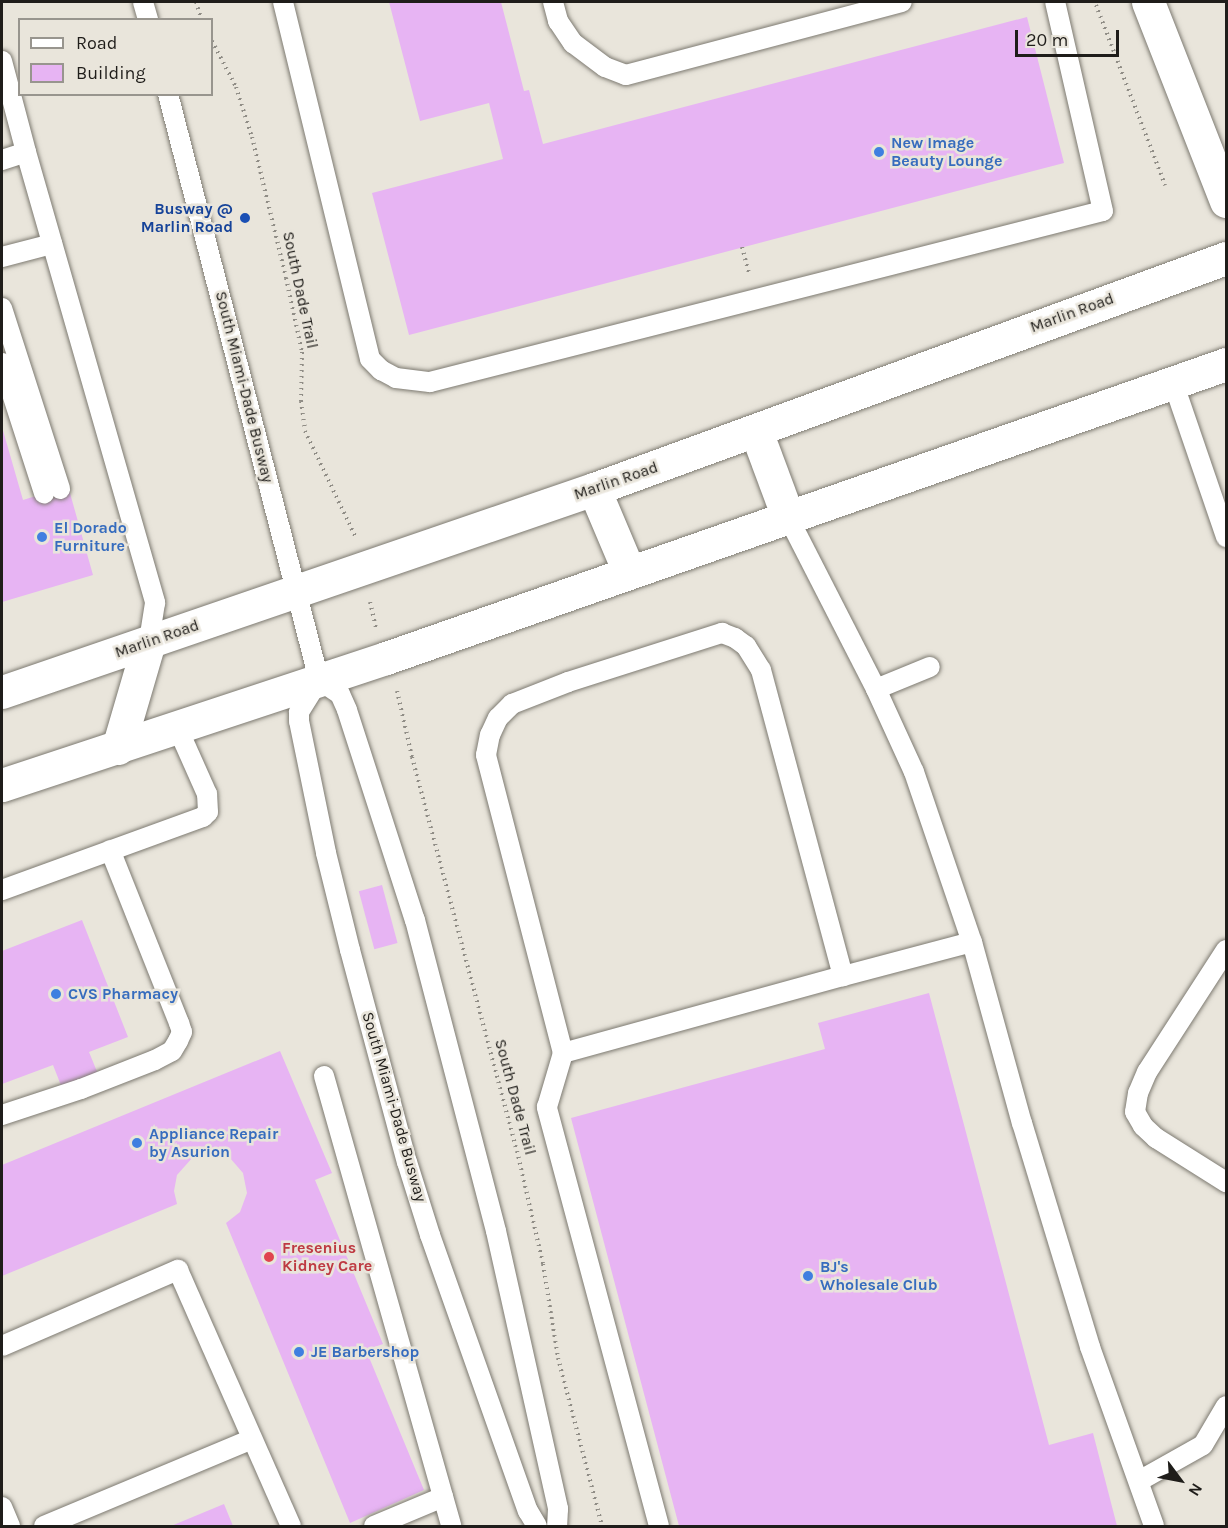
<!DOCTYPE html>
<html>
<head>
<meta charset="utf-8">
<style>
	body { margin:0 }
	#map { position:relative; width:1228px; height:1528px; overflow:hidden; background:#e9e5db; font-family:Karla,sans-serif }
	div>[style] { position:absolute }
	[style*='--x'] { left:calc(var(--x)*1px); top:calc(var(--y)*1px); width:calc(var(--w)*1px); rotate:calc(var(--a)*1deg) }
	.building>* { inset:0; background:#e7b4f3; transform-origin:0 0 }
	.path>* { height:4px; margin-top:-2px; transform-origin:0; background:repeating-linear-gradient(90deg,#908d86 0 1.5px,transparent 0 6px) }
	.roads { filter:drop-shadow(0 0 2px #7d7a71) drop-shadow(0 0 2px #7d7a71) }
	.service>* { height:20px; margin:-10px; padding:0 10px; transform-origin:10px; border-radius:10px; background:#fff }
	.minor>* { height:33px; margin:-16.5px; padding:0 16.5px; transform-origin:16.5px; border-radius:16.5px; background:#fff }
	.tertiary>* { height:33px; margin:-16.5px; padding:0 16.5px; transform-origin:16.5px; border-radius:16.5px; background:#fff }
	.dots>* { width:16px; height:16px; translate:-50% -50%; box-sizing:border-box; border:3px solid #e9e5db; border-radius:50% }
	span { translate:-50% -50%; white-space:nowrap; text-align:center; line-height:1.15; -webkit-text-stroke:5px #e9e5db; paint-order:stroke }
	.shop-label { font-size:16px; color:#366cbe; font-weight:700 }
	.left { translate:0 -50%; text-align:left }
	.transit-label { font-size:16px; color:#164399; font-weight:700 }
	.right { translate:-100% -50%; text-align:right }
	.street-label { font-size:16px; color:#1f1d1a }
	.health-label { font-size:16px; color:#be3a42; font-weight:700 }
	.frame { position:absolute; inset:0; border:3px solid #1f1d1a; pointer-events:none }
	.legend { position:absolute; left:18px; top:18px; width:195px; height:78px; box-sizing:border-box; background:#e9e5db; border:2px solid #98958e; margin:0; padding:8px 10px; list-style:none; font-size:18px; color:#1f1d1a }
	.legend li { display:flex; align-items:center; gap:12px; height:30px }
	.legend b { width:30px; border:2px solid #98958e }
	.north { position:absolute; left:1150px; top:1450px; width:60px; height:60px; -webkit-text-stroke:4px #e9e5db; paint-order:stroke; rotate:122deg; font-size:16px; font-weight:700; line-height:24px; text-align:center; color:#1f1d1a }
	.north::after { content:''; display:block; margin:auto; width:21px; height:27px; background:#1f1d1a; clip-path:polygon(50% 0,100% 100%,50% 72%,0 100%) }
	.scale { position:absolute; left:1015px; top:30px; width:104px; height:27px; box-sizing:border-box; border:3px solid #1f1d1a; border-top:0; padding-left:8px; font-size:18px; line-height:21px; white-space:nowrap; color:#1f1d1a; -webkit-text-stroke:4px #e9e5db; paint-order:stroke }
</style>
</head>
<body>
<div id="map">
	<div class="building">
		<i style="clip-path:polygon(389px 2px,501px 2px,524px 91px,529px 90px,543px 144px,1027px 17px,1064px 163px,409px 335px,372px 193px,503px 159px,489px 103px,420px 121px)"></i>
		<i style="clip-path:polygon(2px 427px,23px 500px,68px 486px,93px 575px,2px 602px)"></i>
		<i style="left:382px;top:885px;width:60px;height:24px;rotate:75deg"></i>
		<i style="clip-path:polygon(82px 920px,128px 1037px,89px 1052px,98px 1074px,62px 1088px,53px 1065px,2px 1084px,2px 951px)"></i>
		<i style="clip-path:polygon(929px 993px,1049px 1445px,1093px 1433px,1117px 1526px,679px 1526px,571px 1118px,825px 1049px,818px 1023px)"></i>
		<i style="clip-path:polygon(280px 1051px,332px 1173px,315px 1180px,383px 1344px,366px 1350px,424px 1490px,350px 1523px,226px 1223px,240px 1212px,247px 1193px,243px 1173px,230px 1158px,208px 1153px,193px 1157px,177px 1175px,174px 1191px,177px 1204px,2px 1276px,2px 1165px)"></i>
		<i style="clip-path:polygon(224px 1504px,233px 1526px,171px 1526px)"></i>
	</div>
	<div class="path">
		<i style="--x:196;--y:2;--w:19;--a:72"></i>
		<i style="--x:1096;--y:5;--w:193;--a:69"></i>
		<i style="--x:212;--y:41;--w:52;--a:62.4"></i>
		<i style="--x:236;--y:87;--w:52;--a:72.3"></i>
		<i style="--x:252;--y:137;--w:145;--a:76.4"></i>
		<i style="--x:286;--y:278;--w:76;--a:77.8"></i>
		<i style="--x:302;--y:352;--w:49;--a:91.2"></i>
		<i style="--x:301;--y:401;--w:30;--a:82"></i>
		<i style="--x:305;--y:431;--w:116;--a:64.5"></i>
		<i style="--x:742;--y:247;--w:27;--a:75"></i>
		<i style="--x:370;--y:602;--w:26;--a:77"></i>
		<i style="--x:397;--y:691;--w:68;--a:77.2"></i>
		<i style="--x:412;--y:757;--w:408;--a:75.1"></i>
		<i style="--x:517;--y:1151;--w:116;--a:77"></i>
		<i style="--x:543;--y:1264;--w:95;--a:80.9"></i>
		<i style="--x:558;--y:1358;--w:174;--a:75.3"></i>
	</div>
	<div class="roads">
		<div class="service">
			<i style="--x:143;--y:2;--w:19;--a:74"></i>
			<i style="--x:283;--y:2;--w:367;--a:76.3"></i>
			<i style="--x:370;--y:359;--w:16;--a:45"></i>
			<i style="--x:381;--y:370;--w:17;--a:28"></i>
			<i style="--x:396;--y:378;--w:34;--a:7"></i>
			<i style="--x:430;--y:382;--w:694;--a:-14.26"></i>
			<i style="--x:1103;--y:211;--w:214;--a:-102.9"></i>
			<i style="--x:553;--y:2;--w:20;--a:75"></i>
			<i style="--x:558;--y:21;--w:27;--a:56"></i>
			<i style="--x:573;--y:43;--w:40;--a:37"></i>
			<i style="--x:605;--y:67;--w:22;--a:21"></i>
			<i style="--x:626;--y:75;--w:285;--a:-14.8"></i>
			<i style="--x:2;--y:61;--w:94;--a:75.2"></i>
			<i style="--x:168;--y:94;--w:605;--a:75.55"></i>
			<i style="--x:319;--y:680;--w:25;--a:34"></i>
			<i style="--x:340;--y:694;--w:17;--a:66"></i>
			<i style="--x:347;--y:710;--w:221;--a:72.1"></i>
			<i style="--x:415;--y:920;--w:321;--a:75.4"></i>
			<i style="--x:496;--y:1231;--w:285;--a:77.4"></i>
			<i style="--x:558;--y:1509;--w:17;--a:93"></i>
			<i style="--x:2;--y:160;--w:25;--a:-18"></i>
			<i style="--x:26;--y:152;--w:469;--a:74"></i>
			<i style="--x:155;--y:603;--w:39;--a:99"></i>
			<i style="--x:2;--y:257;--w:52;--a:-14.6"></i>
			<i style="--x:2;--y:308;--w:190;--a:72.2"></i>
			<i style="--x:2;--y:363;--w:137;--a:72.1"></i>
			<i style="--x:1173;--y:382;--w:164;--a:71.1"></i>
			<i style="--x:788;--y:517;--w:193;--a:62.9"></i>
			<i style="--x:876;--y:689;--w:91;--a:65.4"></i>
			<i style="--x:914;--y:772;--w:180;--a:71.2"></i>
			<i style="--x:972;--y:942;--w:188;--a:74.6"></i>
			<i style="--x:1022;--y:1123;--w:234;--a:73.1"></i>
			<i style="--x:1090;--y:1347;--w:190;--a:70.3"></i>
			<i style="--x:319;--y:680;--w:38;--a:122"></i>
			<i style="--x:299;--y:712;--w:9;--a:90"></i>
			<i style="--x:299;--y:721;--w:135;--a:78.4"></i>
			<i style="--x:326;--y:853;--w:100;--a:76.1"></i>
			<i style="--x:350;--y:950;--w:220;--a:75"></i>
			<i style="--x:407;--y:1162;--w:77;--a:72.5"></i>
			<i style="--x:430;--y:1235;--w:293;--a:70.5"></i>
			<i style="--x:528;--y:1511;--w:17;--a:59"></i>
			<i style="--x:876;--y:689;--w:58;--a:-22.2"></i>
			<i style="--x:2;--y:890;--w:214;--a:-20"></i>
			<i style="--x:203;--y:817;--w:7;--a:-45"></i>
			<i style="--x:208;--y:812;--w:18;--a:-93"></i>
			<i style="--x:207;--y:794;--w:71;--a:-114"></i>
			<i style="--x:1226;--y:950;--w:145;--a:122.9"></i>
			<i style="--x:1147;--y:1072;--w:23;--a:113"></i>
			<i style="--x:1138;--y:1093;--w:19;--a:99"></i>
			<i style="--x:1135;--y:1112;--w:16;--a:60"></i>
			<i style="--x:1143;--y:1126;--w:18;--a:43"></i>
			<i style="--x:1156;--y:1138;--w:83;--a:32.2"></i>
			<i style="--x:563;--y:1053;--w:290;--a:-15.4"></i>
			<i style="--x:324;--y:1076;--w:468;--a:74.2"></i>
			<i style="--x:2;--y:1115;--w:83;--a:-18.2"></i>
			<i style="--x:81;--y:1089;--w:79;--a:-21.4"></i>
			<i style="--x:155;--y:1060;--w:19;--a:-28"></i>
			<i style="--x:172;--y:1051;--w:12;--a:-59"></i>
			<i style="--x:178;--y:1041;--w:10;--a:-66"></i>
			<i style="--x:182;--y:1032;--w:9;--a:-108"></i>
			<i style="--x:179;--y:1023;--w:186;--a:-111.7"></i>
			<i style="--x:2;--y:1346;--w:192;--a:-23.4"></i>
			<i style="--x:178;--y:1270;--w:280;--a:66.2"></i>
			<i style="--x:1139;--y:1481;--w:73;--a:-29.4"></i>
			<i style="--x:1203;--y:1445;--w:45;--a:-59.5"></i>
			<i style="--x:2;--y:1507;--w:21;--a:67"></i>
			<i style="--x:44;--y:1526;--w:225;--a:-22.7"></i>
			<i style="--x:374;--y:1526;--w:75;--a:-22.8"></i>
			<i style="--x:659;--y:1526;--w:434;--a:-105"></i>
			<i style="--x:547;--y:1107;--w:56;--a:-73.5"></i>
			<i style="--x:563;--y:1053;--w:308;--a:-104.5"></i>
			<i style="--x:486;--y:755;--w:20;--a:-79"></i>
			<i style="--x:490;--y:735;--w:19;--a:-65"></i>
			<i style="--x:498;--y:718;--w:20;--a:-45"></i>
			<i style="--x:512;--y:704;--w:60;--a:-21.4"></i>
			<i style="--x:568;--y:682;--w:162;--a:-17.7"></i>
			<i style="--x:722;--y:633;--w:14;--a:21"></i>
			<i style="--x:735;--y:638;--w:14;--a:36"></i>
			<i style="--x:746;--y:646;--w:28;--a:58"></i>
			<i style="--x:761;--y:670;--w:317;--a:75"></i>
			<i style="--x:843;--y:976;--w:133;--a:-14.8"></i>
		</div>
		<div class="minor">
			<i style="--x:1148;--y:2;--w:214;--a:68.6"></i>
		</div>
		<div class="tertiary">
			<i style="--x:756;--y:431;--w:92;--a:69.6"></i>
			<i style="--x:594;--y:489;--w:90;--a:67.1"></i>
			<i style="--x:2;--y:692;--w:626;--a:-18.93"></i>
			<i style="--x:594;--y:489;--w:673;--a:-20.08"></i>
			<i style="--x:118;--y:748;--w:110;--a:-73.7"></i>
			<i style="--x:2;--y:785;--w:404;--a:-18.3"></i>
			<i style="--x:386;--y:658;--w:890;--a:-19.29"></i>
		</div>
	</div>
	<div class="dots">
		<i style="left:879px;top:152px;background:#3f7fe0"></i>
		<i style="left:245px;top:218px;background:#1a4fb4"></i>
		<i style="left:42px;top:537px;background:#3f7fe0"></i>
		<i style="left:56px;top:994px;background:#3f7fe0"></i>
		<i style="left:137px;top:1143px;background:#3f7fe0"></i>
		<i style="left:269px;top:1257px;background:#e0444e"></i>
		<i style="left:808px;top:1276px;background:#3f7fe0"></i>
		<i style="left:299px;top:1352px;background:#3f7fe0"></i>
	</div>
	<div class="shop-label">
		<span class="left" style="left:891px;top:152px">New Image<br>Beauty Lounge</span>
		<span class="left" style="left:54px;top:537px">El Dorado<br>Furniture</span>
		<span class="left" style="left:68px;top:994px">CVS Pharmacy</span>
		<span class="left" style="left:149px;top:1143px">Appliance Repair<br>by Asurion</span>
		<span class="left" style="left:820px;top:1276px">BJ's<br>Wholesale Club</span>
		<span class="left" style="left:311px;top:1352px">JE Barbershop</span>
	</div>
	<div class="transit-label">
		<span class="right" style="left:233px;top:218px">Busway @<br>Marlin Road</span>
	</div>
	<div class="street-label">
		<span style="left:300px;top:290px;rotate:78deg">South Dade Trail</span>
		<span style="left:1072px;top:313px;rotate:-20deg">Marlin Road</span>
		<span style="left:244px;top:387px;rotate:76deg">South Miami-Dade Busway</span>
		<span style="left:616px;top:481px;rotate:-19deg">Marlin Road</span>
		<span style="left:157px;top:639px;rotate:-19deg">Marlin Road</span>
		<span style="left:515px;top:1097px;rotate:75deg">South Dade Trail</span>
		<span style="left:394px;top:1107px;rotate:74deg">South Miami-Dade Busway</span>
	</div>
	<div class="health-label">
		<span class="left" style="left:282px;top:1257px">Fresenius<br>Kidney Care</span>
	</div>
	<div class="frame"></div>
	<ul class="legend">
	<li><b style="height:8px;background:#fff"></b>Road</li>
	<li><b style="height:16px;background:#e7b4f3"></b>Building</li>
	</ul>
	<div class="north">N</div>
	<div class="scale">20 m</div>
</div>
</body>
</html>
